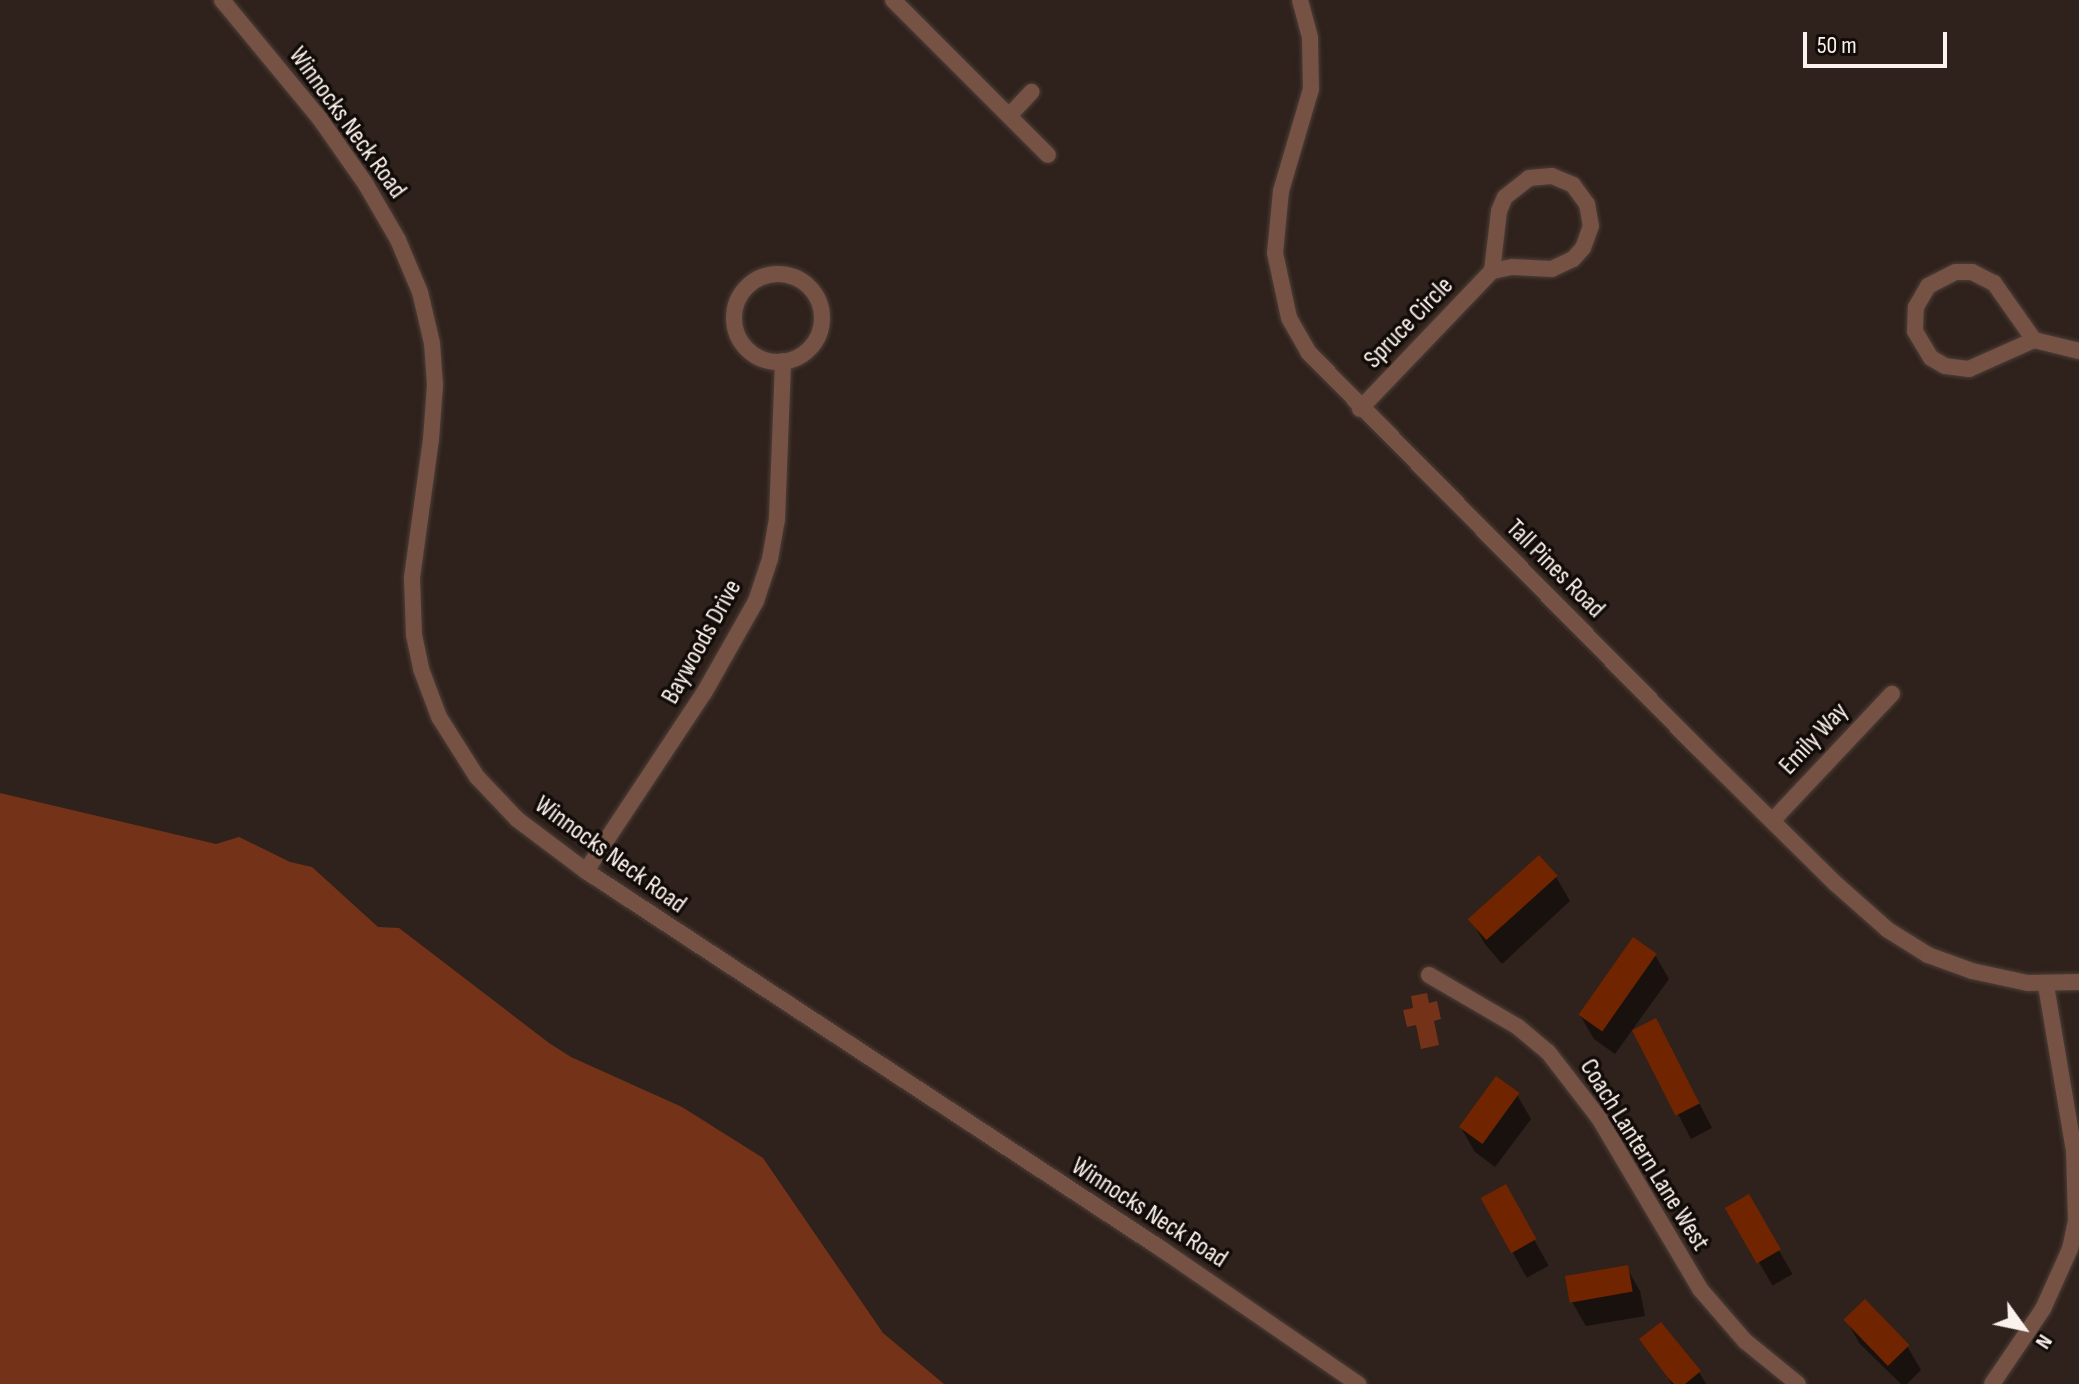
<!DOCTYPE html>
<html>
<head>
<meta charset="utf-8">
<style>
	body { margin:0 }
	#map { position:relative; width:2079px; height:1384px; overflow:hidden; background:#2f211b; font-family:"Sofia Sans Condensed",sans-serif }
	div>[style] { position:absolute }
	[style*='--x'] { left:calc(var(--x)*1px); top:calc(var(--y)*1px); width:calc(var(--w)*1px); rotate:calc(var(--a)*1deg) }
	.green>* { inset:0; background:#743318 }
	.shadow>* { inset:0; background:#0007; transform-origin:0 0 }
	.building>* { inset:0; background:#702500; transform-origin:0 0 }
	.roads { filter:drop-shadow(0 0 2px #4c3e38) drop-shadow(0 0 2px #4c3e38) }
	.street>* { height:16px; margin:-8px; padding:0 8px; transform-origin:8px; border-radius:8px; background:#755244 }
	.street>.ring { margin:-8px; padding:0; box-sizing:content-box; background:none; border:16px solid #755244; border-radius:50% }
	span { translate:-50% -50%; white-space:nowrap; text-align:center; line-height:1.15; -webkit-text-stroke:7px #120c09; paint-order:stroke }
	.street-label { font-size:26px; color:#fbf1ed }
	.north { position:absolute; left:1983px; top:1288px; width:80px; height:80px; -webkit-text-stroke:6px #120c09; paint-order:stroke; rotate:123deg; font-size:22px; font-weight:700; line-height:32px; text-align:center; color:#fbf1ed }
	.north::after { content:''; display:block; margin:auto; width:28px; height:36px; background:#fbf1ed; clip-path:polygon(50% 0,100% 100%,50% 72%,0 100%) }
	.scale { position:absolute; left:1803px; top:32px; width:144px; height:36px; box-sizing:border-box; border:4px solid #fbf1ed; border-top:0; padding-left:10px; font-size:24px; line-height:28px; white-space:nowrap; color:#fbf1ed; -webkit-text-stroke:6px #120c09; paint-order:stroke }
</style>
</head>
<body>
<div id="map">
	<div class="green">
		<i style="clip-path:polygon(0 793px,216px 844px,239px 837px,290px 862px,312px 867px,378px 927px,399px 928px,549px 1043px,571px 1057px,682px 1107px,763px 1158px,883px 1333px,944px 1384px,0 1384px)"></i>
		<i style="clip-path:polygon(1427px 993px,1429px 1003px,1437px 1001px,1441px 1019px,1434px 1021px,1439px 1045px,1421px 1049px,1416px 1025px,1407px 1027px,1403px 1010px,1413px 1008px,1411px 996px)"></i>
	</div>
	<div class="shadow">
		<i style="clip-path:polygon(1556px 877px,1570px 901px,1502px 964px,1485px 944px,1471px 920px)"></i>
		<i style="clip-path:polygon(1655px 955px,1669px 979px,1615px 1054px,1594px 1039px,1580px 1015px)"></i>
		<i style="clip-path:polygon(1635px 1032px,1669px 1045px,1712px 1128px,1691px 1139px)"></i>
		<i style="clip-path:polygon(1517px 1095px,1531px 1119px,1495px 1167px,1475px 1152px,1461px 1128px)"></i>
		<i style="left:1505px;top:1187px;width:90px;height:25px;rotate:61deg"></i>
		<i style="left:1748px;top:1197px;width:89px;height:23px;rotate:60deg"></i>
		<i style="clip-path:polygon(1626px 1267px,1640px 1291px,1645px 1316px,1586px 1326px,1572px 1302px)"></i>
		<i style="clip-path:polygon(1846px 1320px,1907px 1346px,1921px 1370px,1907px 1384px,1901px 1384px,1860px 1344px)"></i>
		<i style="clip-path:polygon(1642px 1340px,1699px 1372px,1706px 1384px,1672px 1384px)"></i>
	</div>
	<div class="building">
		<i style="left:1539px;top:855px;width:28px;height:96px;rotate:48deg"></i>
		<i style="left:1633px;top:937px;width:29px;height:95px;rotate:35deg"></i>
		<i style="left:1656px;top:1018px;width:96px;height:27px;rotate:63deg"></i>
		<i style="left:1496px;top:1076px;width:29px;height:63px;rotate:36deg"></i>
		<i style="left:1506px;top:1184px;width:63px;height:29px;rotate:61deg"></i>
		<i style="left:1749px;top:1194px;width:64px;height:28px;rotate:60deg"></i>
		<i style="left:1628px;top:1265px;width:27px;height:64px;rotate:80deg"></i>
		<i style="left:1865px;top:1299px;width:64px;height:30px;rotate:46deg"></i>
		<i style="clip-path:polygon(1661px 1322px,1701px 1371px,1685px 1384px,1674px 1384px,1668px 1378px,1639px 1339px)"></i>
	</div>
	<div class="roads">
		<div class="street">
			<i style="--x:222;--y:0;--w:154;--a:50.5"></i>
			<i style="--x:320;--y:119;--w:78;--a:54.9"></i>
			<i style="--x:365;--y:183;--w:66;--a:59.9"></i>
			<i style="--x:398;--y:240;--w:56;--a:67.1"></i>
			<i style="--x:420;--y:292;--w:52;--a:76.8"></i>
			<i style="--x:432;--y:343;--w:42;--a:85.9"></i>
			<i style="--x:435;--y:385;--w:54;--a:94.2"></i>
			<i style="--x:431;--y:439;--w:140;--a:97.8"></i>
			<i style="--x:412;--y:578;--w:57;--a:88"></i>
			<i style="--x:414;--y:635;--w:35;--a:78"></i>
			<i style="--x:421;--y:669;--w:51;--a:69.4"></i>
			<i style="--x:439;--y:717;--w:71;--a:57.7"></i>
			<i style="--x:477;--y:777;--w:59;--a:46.4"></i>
			<i style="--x:518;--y:820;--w:85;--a:36.9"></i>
			<i style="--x:586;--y:871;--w:690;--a:33.3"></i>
			<i style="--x:1163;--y:1250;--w:237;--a:34.5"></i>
			<i style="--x:893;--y:0;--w:219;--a:45"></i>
			<i style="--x:1300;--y:0;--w:39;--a:75"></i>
			<i style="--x:1310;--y:38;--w:51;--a:88.9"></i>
			<i style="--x:1311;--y:89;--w:106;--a:106.4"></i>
			<i style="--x:1281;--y:191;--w:62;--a:95.5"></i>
			<i style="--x:1275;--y:253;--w:66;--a:77.8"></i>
			<i style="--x:1289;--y:318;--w:40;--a:60.3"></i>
			<i style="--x:1309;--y:353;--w:554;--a:45.44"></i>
			<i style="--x:1698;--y:748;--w:194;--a:44.6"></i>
			<i style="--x:1836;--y:884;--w:69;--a:41.5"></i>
			<i style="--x:1888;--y:930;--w:47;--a:32"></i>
			<i style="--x:1928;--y:955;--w:47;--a:20"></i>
			<i style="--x:1972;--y:971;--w:57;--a:12.1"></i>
			<i style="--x:2028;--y:983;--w:51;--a:-1.1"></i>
			<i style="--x:1009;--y:116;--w:33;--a:-47"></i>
			<i style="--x:1552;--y:176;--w:23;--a:23"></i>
			<i style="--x:1573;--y:185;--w:24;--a:54"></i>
			<i style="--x:1587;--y:204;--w:22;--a:80"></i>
			<i style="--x:1591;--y:226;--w:23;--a:110"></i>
			<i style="--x:1583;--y:248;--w:15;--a:132"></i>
			<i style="--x:1573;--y:259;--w:23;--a:155"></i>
			<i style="--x:1552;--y:269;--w:40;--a:-177.1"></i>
			<i style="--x:1512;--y:267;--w:20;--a:169"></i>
			<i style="--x:1492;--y:271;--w:60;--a:-83.3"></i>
			<i style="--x:1499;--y:211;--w:15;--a:-67"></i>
			<i style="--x:1505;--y:197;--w:31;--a:-38"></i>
			<i style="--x:1529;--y:178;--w:23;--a:-5"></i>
			<i style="--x:1956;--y:272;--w:16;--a:0"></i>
			<i style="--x:1972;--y:272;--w:25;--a:27"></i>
			<i style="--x:1994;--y:283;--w:70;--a:54.9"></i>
			<i style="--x:2034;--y:340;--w:71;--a:156"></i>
			<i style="--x:1969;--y:369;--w:24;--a:-173"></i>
			<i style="--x:1945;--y:366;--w:16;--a:-150"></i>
			<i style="--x:1931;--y:358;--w:31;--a:-121"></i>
			<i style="--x:1915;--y:331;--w:24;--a:-88"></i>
			<i style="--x:1916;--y:307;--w:24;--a:-60"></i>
			<i style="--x:1928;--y:286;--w:31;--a:-27"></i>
			<i class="ring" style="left:734px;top:274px;width:72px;height:72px"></i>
			<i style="--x:2034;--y:340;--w:46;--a:13.7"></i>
			<i style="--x:1360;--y:409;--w:191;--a:-46.3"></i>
			<i style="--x:1774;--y:819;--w:172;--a:-46.7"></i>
			<i style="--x:586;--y:871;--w:214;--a:-56.5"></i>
			<i style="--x:704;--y:693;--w:106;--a:-60.5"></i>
			<i style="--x:756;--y:601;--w:44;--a:-71.6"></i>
			<i style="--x:770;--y:559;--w:41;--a:-80.1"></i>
			<i style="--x:777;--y:519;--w:158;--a:-87.8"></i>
			<i style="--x:1429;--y:975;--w:103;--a:30.3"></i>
			<i style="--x:1518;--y:1027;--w:39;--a:40"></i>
			<i style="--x:1548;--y:1052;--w:83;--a:52.3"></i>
			<i style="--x:1599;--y:1118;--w:199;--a:59.4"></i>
			<i style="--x:1700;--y:1289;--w:69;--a:49.1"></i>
			<i style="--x:1745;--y:1341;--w:68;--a:39.1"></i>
			<i style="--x:1992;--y:1384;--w:91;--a:-55.8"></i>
			<i style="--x:2043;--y:1309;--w:66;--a:-65.8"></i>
			<i style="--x:2070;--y:1249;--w:29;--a:-78"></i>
			<i style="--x:2076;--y:1221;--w:70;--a:-91.6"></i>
			<i style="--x:2074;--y:1151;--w:168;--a:-99.6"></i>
		</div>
	</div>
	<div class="street-label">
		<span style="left:347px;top:123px;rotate:54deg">Winnocks Neck Road</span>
		<span style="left:1409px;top:323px;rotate:-46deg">Spruce Circle</span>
		<span style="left:1555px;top:569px;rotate:45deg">Tall Pines Road</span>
		<span style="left:702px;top:642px;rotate:-61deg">Baywoods Drive</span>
		<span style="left:1814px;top:739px;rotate:-47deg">Emily Way</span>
		<span style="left:610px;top:855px;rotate:36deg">Winnocks Neck Road</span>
		<span style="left:1644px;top:1155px;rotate:58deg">Coach Lantern Lane West</span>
		<span style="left:1149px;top:1213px;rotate:33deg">Winnocks Neck Road</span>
	</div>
	<div class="north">N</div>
	<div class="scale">50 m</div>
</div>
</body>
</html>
